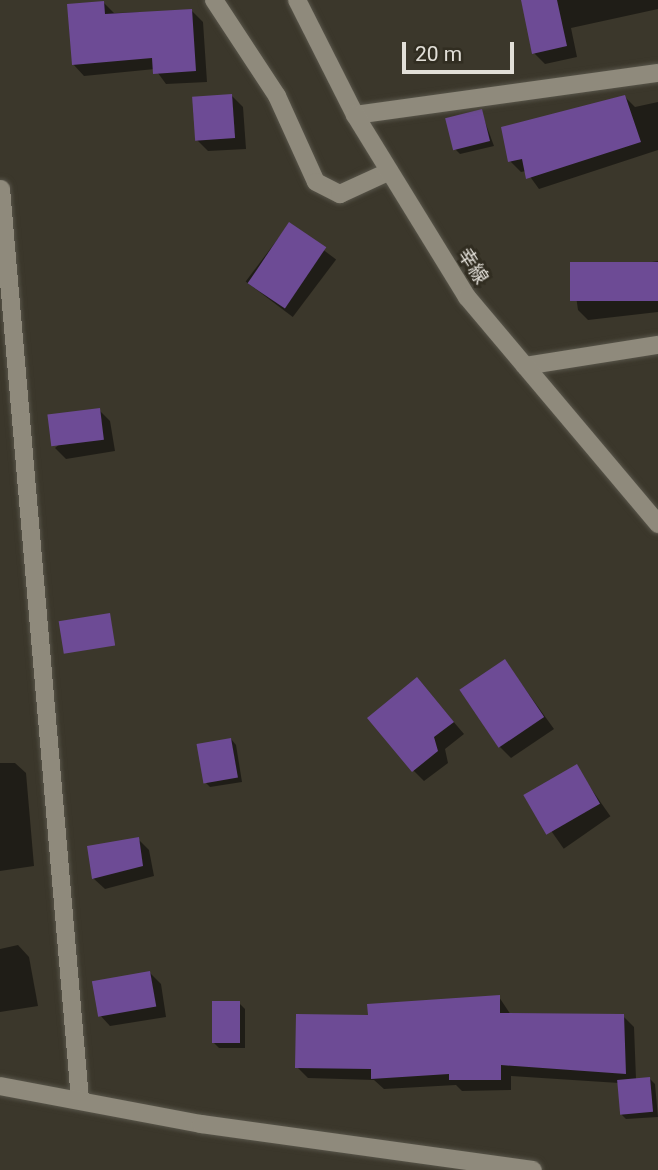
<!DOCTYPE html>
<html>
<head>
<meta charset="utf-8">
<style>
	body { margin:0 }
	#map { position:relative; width:658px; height:1170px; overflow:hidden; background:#3b372b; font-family:Roboto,"Noto Sans JP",sans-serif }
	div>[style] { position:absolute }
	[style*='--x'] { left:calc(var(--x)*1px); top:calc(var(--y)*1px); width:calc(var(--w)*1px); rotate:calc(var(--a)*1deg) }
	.shadow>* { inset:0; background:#0007; transform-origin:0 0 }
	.building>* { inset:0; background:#6d4b95; transform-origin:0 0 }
	.roads { filter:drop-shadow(0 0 2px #58554a) drop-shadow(0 0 2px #58554a) }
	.minor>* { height:18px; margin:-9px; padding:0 9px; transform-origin:9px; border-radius:9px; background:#8f8a7c }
	.tertiary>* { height:18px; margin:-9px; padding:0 9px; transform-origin:9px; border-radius:9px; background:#8f8a7c }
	span { translate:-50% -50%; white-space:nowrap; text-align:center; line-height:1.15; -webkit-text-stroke:6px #312d21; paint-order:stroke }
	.street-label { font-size:19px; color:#e2dfd8 }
	.scale { position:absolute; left:402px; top:42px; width:112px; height:32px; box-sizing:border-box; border:4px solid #e2dfd8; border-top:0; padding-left:9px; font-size:21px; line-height:24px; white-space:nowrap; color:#e2dfd8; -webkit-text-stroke:5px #312d21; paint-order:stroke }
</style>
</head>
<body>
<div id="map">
	<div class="shadow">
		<i style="clip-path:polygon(523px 0,658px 0,658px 9px,571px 28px,577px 57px,545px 64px,534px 53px)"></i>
		<i style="clip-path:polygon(103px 2px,114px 13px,192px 11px,203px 22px,207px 82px,166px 84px,155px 69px,84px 76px,73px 64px)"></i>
		<i style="clip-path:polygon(231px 95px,243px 107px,246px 149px,208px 151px,197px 140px)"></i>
		<i style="clip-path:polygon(625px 97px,635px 107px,658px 102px,658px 150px,539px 189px,526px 171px,521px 172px,510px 161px)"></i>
		<i style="clip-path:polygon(481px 111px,494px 146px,460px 154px,455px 149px)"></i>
		<i style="left:289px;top:224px;width:59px;height:72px;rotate:37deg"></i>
		<i style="clip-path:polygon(658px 261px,658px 312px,588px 320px,578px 310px,573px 275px)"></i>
		<i style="clip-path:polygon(99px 410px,110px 421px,115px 451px,66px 459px,55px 448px)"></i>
		<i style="clip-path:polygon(505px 661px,554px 729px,511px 758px,500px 747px)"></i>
		<i style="clip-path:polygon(417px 679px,464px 734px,445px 749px,448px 763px,424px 781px,413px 770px)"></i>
		<i style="clip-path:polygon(231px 739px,236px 745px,242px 782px,210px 787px,204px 781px)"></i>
		<i style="clip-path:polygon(0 763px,15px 763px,26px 773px,34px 866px,0 871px)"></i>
		<i style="left:576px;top:767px;width:60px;height:57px;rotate:55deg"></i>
		<i style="clip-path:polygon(138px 839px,149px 850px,154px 876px,105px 889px,93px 878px)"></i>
		<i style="clip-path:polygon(18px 945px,29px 957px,38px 1006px,0 1012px,0 949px)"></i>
		<i style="clip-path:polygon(150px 973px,161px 984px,166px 1017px,110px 1026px,99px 1014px)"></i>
		<i style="clip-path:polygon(499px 997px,511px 1015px,623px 1016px,634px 1027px,636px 1079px,650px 1079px,655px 1084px,658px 1117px,626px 1119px,621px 1114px,619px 1083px,511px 1076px,511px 1090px,462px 1091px,456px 1085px,384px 1089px,374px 1080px,308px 1078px,297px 1067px,369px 1016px)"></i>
		<i style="clip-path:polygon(239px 1003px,245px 1009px,245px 1048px,219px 1048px,214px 1043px)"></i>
	</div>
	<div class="building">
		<i style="clip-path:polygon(521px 0,557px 0,567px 46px,532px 54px)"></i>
		<i style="clip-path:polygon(104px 1px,105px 14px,192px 9px,196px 71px,153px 74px,152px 58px,72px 65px,67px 4px)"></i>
		<i style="left:232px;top:94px;width:44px;height:40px;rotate:86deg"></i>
		<i style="clip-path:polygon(625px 95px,641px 142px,526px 179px,522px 159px,508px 162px,501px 127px)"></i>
		<i style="left:482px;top:109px;width:33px;height:38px;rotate:76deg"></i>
		<i style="left:289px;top:222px;width:45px;height:74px;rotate:34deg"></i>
		<i style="left:658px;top:262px;width:39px;height:88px;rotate:90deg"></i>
		<i style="left:100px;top:408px;width:32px;height:53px;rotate:83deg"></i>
		<i style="left:110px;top:613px;width:33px;height:52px;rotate:81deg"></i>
		<i style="left:505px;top:659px;width:70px;height:55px;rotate:56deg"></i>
		<i style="clip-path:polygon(417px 677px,454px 722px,434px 737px,438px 751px,412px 772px,367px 718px)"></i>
		<i style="left:231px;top:738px;width:40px;height:35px;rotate:80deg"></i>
		<i style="left:577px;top:764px;width:46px;height:62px;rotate:60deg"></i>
		<i style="clip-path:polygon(139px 837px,143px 866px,92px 879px,87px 846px)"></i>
		<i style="left:150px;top:971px;width:36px;height:59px;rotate:80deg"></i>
		<i style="clip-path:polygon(500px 995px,500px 1013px,624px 1014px,626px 1074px,501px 1065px,501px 1080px,449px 1080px,449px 1074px,371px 1079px,371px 1069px,295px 1068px,296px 1014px,368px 1015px,367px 1004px)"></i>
		<i style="left:212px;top:1001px;width:28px;height:42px"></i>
		<i style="left:650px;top:1077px;width:35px;height:33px;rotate:85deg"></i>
	</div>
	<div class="roads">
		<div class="minor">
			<i style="--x:214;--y:0;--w:115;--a:56.7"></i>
			<i style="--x:277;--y:96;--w:94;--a:65.6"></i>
			<i style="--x:316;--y:182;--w:27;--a:27"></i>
			<i style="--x:340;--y:194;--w:53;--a:-24.6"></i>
			<i style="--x:355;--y:115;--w:306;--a:-7.9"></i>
			<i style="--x:1;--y:189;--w:913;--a:85.04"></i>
			<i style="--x:525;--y:366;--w:135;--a:-9"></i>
		</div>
		<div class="tertiary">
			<i style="--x:297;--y:0;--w:129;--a:63.2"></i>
			<i style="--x:355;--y:115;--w:214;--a:58.4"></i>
			<i style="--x:467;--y:297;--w:297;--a:49.9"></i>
			<i style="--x:0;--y:1086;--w:205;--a:10.7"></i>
			<i style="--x:201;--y:1124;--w:335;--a:7.9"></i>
		</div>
	</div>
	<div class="street-label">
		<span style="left:473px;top:266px;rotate:57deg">幸線</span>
	</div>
	<div class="scale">20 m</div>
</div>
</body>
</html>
